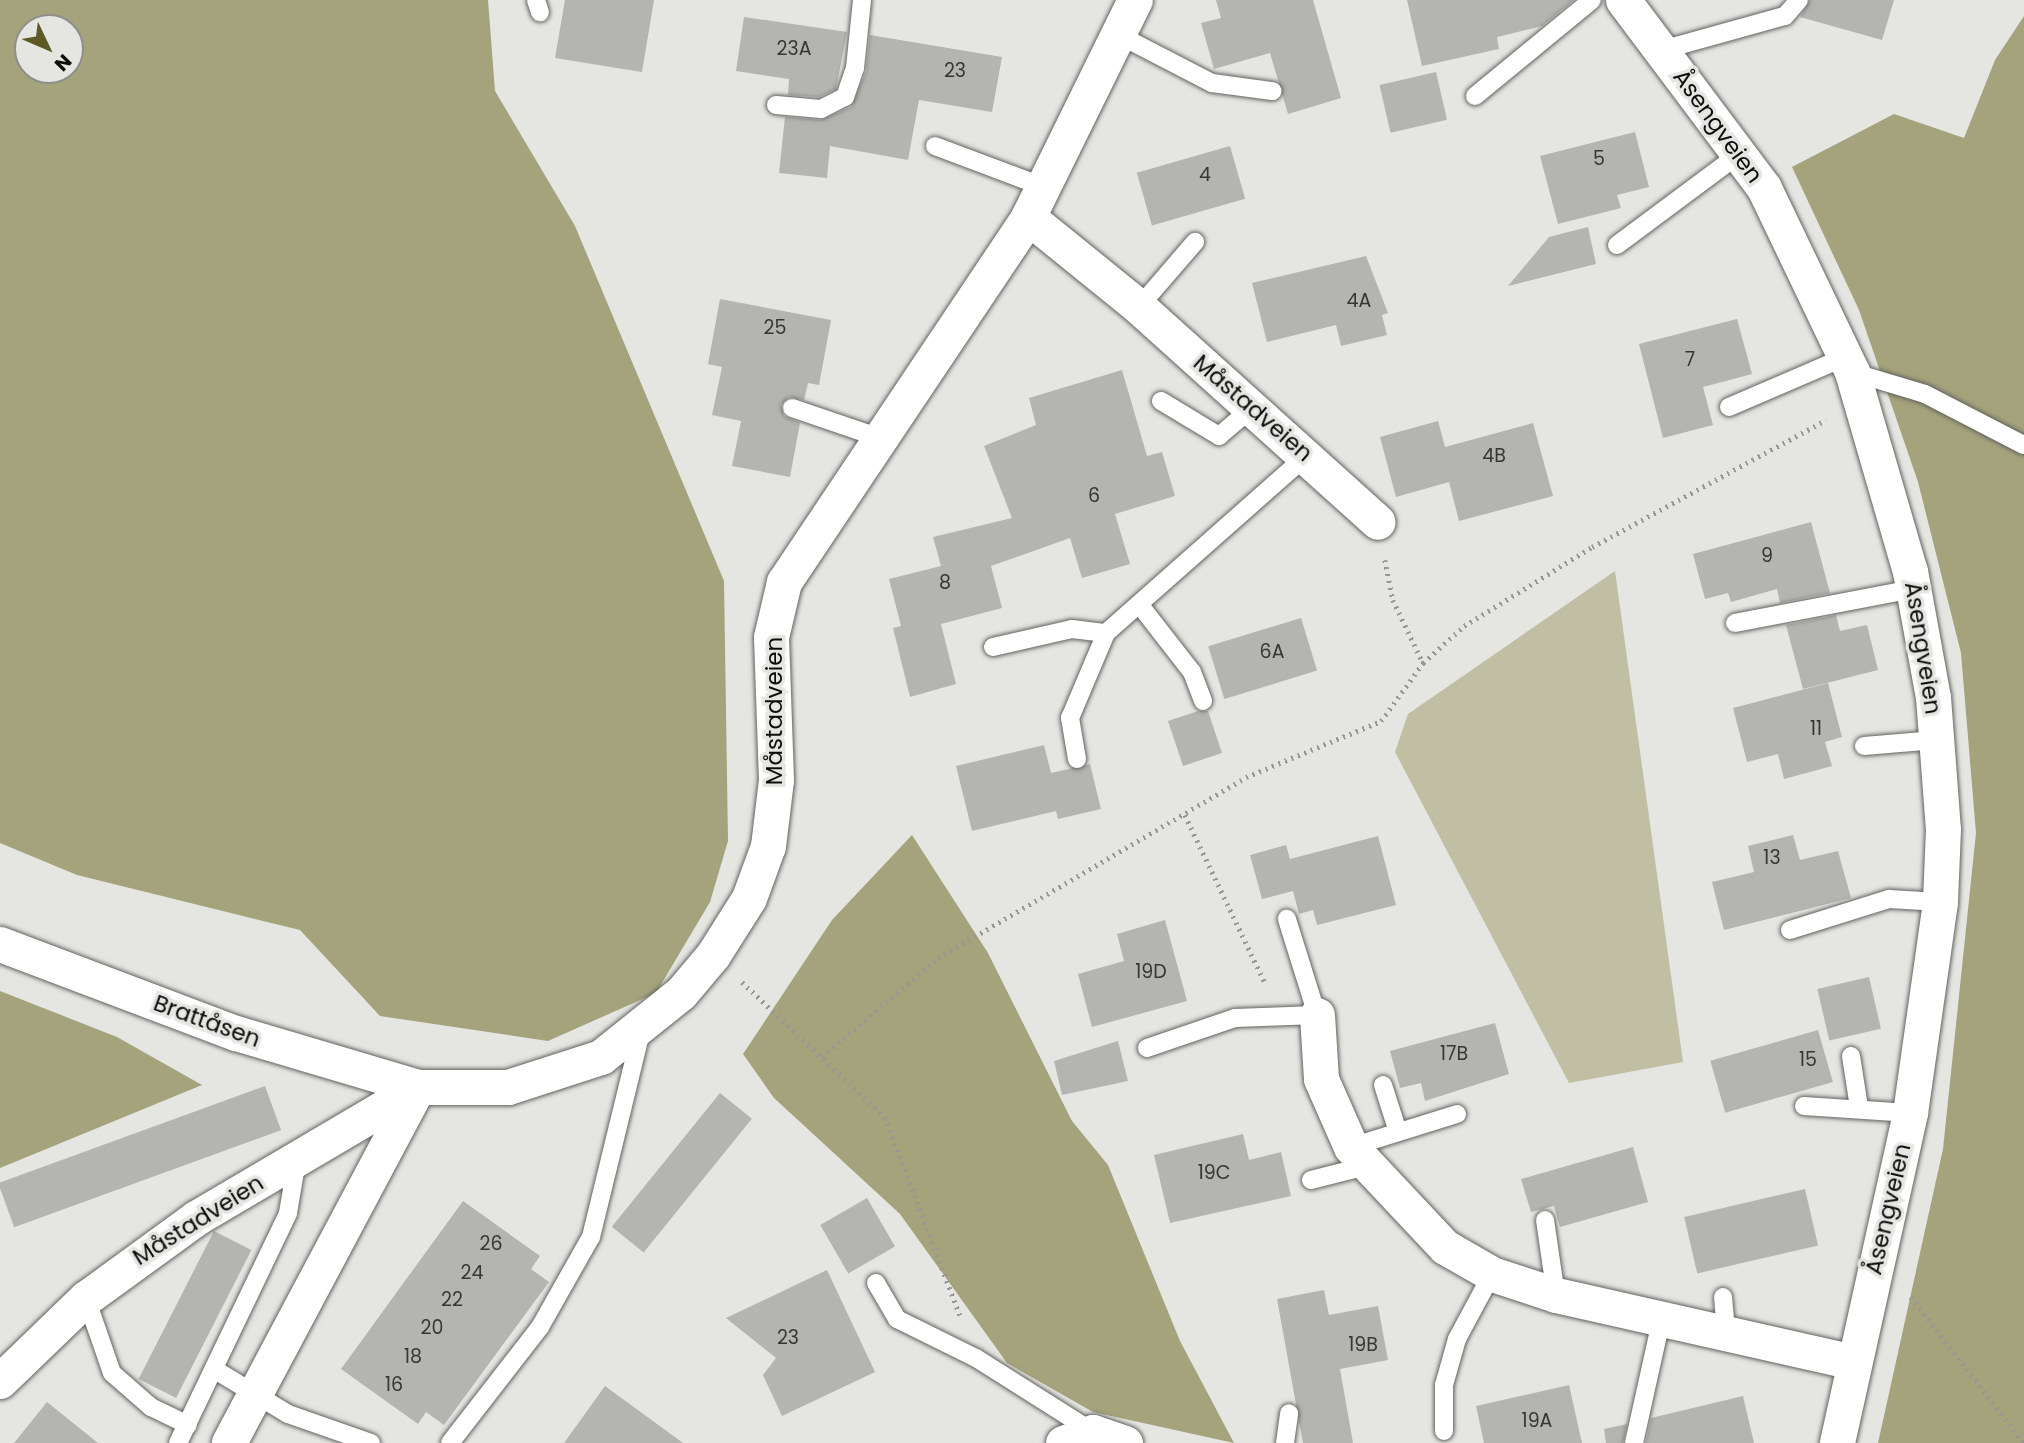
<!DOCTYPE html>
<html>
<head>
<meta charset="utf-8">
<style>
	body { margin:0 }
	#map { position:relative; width:2024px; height:1443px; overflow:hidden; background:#e5e5e2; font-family:Poppins,sans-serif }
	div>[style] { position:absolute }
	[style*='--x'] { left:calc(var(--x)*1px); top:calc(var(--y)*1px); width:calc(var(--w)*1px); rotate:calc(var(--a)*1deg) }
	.green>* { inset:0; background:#c0bfa3 }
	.forest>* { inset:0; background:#a4a37b }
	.building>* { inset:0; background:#b4b4b1; transform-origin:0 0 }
	.path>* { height:4.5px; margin-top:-2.25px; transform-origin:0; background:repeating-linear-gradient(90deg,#979794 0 2px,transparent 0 7px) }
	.roads { filter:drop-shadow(0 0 2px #62625f) drop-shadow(0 0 2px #62625f) }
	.lane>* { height:18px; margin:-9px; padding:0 9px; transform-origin:9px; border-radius:9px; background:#fff }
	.street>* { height:35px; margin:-17.5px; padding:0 17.5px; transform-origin:17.5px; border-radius:17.5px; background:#fff }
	span { translate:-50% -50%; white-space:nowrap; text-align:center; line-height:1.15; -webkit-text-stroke:7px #e5e5e2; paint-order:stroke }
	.number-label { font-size:19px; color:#363634 }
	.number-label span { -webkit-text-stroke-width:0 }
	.street-label { font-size:23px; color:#0c0c0b }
	.north { position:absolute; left:14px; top:14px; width:70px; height:70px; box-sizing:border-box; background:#e5e5e2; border:2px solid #8e8e8c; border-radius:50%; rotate:134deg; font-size:19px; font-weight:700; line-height:28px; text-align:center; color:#0c0c0b }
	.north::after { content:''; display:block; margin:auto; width:24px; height:32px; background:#5c5925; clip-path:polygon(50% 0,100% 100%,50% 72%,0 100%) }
</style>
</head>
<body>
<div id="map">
	<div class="green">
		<i style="clip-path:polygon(1615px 571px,1683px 1062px,1569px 1083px,1395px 752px,1408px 714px)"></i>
	</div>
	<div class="forest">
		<i style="clip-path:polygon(evenodd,0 0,488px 0,495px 91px,575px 226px,724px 581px,728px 841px,710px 902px,656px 993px,548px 1041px,380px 1016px,300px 930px,77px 875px,0 843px,0 0,28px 28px,70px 28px,70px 70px,28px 70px,28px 28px)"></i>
		<i style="clip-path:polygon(2024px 16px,2024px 1443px,1878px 1443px,1943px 1149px,1976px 833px,1961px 653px,1918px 482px,1859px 310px,1792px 167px,1894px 114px,1964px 138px,1995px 60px)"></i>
		<i style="clip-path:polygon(912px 835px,988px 953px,1072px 1121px,1108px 1165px,1180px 1341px,1234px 1443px,1093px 1412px,1007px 1363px,900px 1214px,774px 1098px,743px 1054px,832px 920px)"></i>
		<i style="clip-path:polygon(0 991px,117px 1037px,202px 1085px,0 1168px)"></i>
	</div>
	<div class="building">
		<i style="clip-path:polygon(565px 0,654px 0,642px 72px,555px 58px)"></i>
		<i style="clip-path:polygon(1216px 0,1313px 0,1341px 98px,1288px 114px,1270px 53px,1214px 69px,1201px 23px,1221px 18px)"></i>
		<i style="clip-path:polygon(1407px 0,1574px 0,1542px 26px,1497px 37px,1499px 49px,1422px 66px)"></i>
		<i style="clip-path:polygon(1810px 0,1894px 0,1882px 40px,1800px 17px)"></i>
		<i style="clip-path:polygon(744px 17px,847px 32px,836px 89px,819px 97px,788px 95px,789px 79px,736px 71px)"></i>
		<i style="clip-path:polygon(870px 35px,1002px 57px,992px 112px,919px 100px,908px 160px,830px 146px,827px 178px,779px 173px,785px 117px,821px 120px,851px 107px,866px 72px)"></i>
		<i style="left:1436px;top:72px;width:49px;height:58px;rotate:77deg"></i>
		<i style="clip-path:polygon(1635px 132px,1649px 187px,1617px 195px,1621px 208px,1558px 224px,1540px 156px)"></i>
		<i style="left:1230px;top:146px;width:55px;height:97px;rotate:74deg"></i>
		<i style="clip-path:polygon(1588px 227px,1596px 264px,1508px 286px,1549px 237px)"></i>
		<i style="clip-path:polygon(1366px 256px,1388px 313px,1382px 315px,1387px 335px,1341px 346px,1336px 325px,1267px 342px,1252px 283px)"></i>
		<i style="clip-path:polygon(720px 299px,831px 320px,819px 385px,808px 383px,804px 400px,789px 397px,781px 405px,784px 416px,800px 423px,790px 477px,732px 466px,741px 421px,712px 415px,722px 367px,708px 364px)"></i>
		<i style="clip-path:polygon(1737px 319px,1752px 374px,1703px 387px,1713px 425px,1663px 438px,1639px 344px)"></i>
		<i style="clip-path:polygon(1122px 370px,1147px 456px,1162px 452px,1175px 496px,1115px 514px,1130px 564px,1082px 578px,1070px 538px,991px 566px,1002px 608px,941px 624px,956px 684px,910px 697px,893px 628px,901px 626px,889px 579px,941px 566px,933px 537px,1012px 518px,984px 446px,1036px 425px,1029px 398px)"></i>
		<i style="clip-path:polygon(1438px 421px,1445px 447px,1533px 423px,1553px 496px,1459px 521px,1449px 482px,1396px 497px,1380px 437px)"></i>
		<i style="clip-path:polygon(1811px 522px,1830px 593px,1780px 603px,1777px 589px,1731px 602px,1728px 593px,1705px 599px,1693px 554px)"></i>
		<i style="clip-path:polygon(1836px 615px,1840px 631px,1867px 625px,1878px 670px,1803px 689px,1786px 625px)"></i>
		<i style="left:1301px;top:618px;width:55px;height:97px;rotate:73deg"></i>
		<i style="clip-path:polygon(1828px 683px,1842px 737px,1825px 742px,1832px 766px,1784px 779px,1778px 754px,1747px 762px,1733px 708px)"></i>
		<i style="clip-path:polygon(1198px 711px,1208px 711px,1222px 753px,1183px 766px,1168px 721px)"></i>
		<i style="clip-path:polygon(1044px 745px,1051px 773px,1090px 764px,1101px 809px,1058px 819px,1056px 811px,972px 831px,956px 766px)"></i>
		<i style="clip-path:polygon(1793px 835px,1800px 860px,1838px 851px,1851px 898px,1724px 930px,1712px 882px,1754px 872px,1748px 846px)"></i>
		<i style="clip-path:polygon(1378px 836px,1396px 905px,1317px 925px,1313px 910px,1299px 914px,1293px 891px,1262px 899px,1250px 855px,1286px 845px,1290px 859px)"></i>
		<i style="clip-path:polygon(1165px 920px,1187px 1001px,1092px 1027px,1078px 974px,1124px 961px,1117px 934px)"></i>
		<i style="left:1869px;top:977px;width:53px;height:53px;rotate:77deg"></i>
		<i style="clip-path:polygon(1495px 1023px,1509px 1074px,1425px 1101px,1421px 1083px,1400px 1088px,1390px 1051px)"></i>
		<i style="left:1818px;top:1030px;width:54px;height:112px;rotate:74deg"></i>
		<i style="clip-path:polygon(1118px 1041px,1128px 1081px,1062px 1095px,1054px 1061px)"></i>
		<i style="left:265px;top:1086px;width:47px;height:284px;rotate:70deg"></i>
		<i style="left:720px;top:1093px;width:41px;height:172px;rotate:39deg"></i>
		<i style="clip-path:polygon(1243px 1134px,1249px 1160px,1281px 1152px,1291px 1196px,1170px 1223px,1154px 1155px)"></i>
		<i style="clip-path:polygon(1633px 1147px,1648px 1202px,1560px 1227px,1554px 1206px,1531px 1212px,1521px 1179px)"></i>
		<i style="left:1805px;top:1189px;width:58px;height:124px;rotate:77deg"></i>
		<i style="left:867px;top:1198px;width:56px;height:54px;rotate:60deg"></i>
		<i style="clip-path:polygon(463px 1201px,540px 1256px,531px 1269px,549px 1282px,444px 1425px,426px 1412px,418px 1424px,341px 1369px)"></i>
		<i style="left:214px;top:1231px;width:42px;height:166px;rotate:27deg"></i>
		<i style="clip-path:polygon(827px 1270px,875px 1372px,782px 1416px,763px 1375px,776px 1358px,726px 1318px)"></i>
		<i style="clip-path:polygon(1324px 1290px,1329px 1315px,1378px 1306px,1388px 1360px,1340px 1369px,1353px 1443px,1303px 1443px,1277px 1299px)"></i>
		<i style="clip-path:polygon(1569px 1385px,1582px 1443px,1484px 1443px,1476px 1406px)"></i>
		<i style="clip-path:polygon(605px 1386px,683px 1443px,564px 1443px)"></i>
		<i style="clip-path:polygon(1743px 1396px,1754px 1443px,1646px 1443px,1651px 1418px)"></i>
		<i style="clip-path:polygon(47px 1402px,98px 1443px,14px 1443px)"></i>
		<i style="clip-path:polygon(1627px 1424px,1623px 1443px,1606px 1443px,1604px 1429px)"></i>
	</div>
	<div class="path">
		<i style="--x:1385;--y:560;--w:41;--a:78.7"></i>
		<i style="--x:1393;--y:600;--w:70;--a:64.5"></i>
		<i style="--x:1185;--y:815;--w:186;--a:64.5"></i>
		<i style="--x:742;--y:982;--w:197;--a:43.4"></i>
		<i style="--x:885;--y:1117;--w:212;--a:69.3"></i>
		<i style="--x:822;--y:1057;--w:153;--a:-40.5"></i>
		<i style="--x:938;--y:958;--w:357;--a:-30.4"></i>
		<i style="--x:1246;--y:777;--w:146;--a:-22.5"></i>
		<i style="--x:1381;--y:721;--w:72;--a:-54.1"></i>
		<i style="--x:1423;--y:663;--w:55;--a:-42.1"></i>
		<i style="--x:1464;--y:626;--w:150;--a:-31.7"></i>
		<i style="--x:1592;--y:547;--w:266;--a:-28.5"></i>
		<i style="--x:1911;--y:1297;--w:185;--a:52.3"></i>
	</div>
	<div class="roads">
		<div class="lane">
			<i style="--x:536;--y:0;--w:13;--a:72"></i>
			<i style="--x:1119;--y:35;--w:105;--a:27.3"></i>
			<i style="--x:1212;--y:83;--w:61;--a:7.6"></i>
			<i style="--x:1662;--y:50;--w:128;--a:-15.5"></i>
			<i style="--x:1785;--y:16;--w:21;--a:-49"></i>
			<i style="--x:1475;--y:96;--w:151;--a:-39.4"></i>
			<i style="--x:776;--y:105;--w:45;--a:5.1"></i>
			<i style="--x:821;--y:109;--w:27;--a:-27"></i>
			<i style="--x:845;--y:97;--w:31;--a:-71"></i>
			<i style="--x:855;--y:68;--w:68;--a:-84.1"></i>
			<i style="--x:935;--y:146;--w:116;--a:20.6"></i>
			<i style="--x:1617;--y:245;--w:152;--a:-36.7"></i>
			<i style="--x:1139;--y:307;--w:86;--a:-49.3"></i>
			<i style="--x:1852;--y:372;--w:76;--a:16.8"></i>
			<i style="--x:1925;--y:394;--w:111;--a:27.3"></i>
			<i style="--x:1161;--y:401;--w:68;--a:31.1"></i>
			<i style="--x:1219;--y:436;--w:43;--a:-40.3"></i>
			<i style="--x:1729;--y:407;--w:126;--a:-23.3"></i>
			<i style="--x:792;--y:408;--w:93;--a:18.8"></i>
			<i style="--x:1139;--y:604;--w:86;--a:52.1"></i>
			<i style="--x:1192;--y:672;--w:31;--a:69"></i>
			<i style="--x:1735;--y:623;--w:181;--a:-10.8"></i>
			<i style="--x:993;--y:647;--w:81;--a:-12.8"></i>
			<i style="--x:1072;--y:629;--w:34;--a:7"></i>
			<i style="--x:1864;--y:746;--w:72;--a:-4.8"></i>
			<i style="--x:1077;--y:759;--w:42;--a:-99.7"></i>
			<i style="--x:1070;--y:718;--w:92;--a:-67"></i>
			<i style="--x:1106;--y:633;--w:268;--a:-41.5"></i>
			<i style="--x:1790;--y:930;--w:104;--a:-17.4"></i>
			<i style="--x:1889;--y:899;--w:51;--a:3.4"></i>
			<i style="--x:1147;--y:1048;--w:93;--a:-18.8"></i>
			<i style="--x:1235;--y:1018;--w:82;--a:-2.1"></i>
			<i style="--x:1317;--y:1015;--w:101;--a:-107.4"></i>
			<i style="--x:1851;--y:1056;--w:52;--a:81.1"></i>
			<i style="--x:1383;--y:1085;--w:49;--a:72.3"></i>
			<i style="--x:1804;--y:1106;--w:106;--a:3.8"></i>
			<i style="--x:1351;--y:1147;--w:111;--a:-17.3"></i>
			<i style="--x:1311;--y:1180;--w:57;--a:-14.3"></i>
			<i style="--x:1545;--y:1220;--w:76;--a:81.7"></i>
			<i style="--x:876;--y:1283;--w:42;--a:59.7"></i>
			<i style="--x:897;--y:1319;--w:88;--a:26.3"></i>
			<i style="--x:976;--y:1358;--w:138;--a:32.3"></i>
			<i style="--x:1723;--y:1297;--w:35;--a:85"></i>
			<i style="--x:86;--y:1298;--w:79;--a:70.9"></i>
			<i style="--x:112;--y:1373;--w:52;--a:41.1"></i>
			<i style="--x:151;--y:1407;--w:41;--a:25.9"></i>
			<i style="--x:217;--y:1371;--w:83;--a:31.2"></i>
			<i style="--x:288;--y:1414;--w:88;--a:19.3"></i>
			<i style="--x:1444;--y:1431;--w:46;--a:-90"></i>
			<i style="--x:1444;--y:1385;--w:48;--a:-74.2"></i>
			<i style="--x:1457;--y:1339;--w:74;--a:-61.7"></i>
			<i style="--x:178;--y:1443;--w:255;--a:-64.4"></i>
			<i style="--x:288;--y:1213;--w:54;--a:-80.4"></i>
			<i style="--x:450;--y:1443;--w:147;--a:-52.2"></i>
			<i style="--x:540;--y:1327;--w:103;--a:-60.5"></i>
			<i style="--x:591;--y:1237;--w:215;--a:-76.3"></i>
			<i style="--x:1285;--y:1443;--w:30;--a:-82"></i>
			<i style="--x:1634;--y:1443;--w:125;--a:-77.5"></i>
		</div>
		<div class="street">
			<i style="--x:1623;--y:0;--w:235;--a:53.1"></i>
			<i style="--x:1764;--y:188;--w:204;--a:64.4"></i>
			<i style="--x:1852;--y:372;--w:207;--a:73.8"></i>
			<i style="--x:1910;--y:571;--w:128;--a:79.7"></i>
			<i style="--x:1933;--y:697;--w:132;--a:85.7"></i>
			<i style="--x:1943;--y:829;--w:73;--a:92.4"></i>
			<i style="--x:1940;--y:902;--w:213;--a:98.1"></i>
			<i style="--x:1910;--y:1113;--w:338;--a:102.5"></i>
			<i style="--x:1028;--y:217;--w:143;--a:39"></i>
			<i style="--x:1139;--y:307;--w:321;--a:42"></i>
			<i style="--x:0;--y:944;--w:252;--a:20.7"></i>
			<i style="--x:236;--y:1033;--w:190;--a:16.5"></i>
			<i style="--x:418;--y:1087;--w:403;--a:118"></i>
			<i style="--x:1317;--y:1015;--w:64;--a:86.4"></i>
			<i style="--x:1321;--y:1079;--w:74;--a:66.2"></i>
			<i style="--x:1351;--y:1147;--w:137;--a:46.8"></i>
			<i style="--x:1445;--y:1247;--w:54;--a:29.9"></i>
			<i style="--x:1492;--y:1274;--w:67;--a:18.2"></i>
			<i style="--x:1556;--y:1295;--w:304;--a:12.7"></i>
			<i style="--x:0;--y:1381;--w:120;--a:-44"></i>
			<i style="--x:86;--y:1298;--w:136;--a:-36"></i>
			<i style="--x:196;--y:1218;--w:258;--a:-30.5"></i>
			<i style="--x:418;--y:1087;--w:90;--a:0"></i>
			<i style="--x:508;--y:1087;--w:98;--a:-17.9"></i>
			<i style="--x:601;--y:1057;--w:102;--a:-38.7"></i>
			<i style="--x:681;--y:993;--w:50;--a:-49.9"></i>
			<i style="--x:713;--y:955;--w:67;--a:-57.7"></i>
			<i style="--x:749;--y:898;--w:55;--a:-69.9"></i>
			<i style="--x:768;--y:846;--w:66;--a:-83.1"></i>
			<i style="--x:776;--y:780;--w:143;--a:-92"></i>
			<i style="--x:771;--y:637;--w:57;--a:-76.7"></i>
			<i style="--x:784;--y:582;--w:439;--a:-56.2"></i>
			<i style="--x:1028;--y:217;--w:242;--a:-63.8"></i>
			<i style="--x:1063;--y:1443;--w:32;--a:-20"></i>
			<i style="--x:1093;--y:1432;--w:34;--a:19"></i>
		</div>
	</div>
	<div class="number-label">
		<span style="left:794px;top:49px">23A</span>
		<span style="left:955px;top:71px">23</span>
		<span style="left:1599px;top:159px">5</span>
		<span style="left:1205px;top:175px">4</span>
		<span style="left:1359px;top:301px">4A</span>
		<span style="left:775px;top:328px">25</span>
		<span style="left:1690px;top:360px">7</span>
		<span style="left:1494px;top:456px">4B</span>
		<span style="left:1094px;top:496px">6</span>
		<span style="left:1767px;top:556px">9</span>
		<span style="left:945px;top:583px">8</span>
		<span style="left:1272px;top:652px">6A</span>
		<span style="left:1816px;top:729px">11</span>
		<span style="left:1772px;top:858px">13</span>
		<span style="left:1151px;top:972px">19D</span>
		<span style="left:1454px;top:1054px">17B</span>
		<span style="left:1808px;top:1060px">15</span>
		<span style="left:1214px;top:1173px">19C</span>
		<span style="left:491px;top:1244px">26</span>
		<span style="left:472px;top:1273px">24</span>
		<span style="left:452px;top:1300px">22</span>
		<span style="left:432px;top:1328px">20</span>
		<span style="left:788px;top:1338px">23</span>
		<span style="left:1363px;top:1345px">19B</span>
		<span style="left:413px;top:1357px">18</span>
		<span style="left:394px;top:1385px">16</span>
		<span style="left:1537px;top:1421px">19A</span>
	</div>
	<div class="street-label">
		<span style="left:1718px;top:126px;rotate:54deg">Åsengveien</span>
		<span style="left:1253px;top:408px;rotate:41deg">Måstadveien</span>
		<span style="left:1923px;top:648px;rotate:81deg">Åsengveien</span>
		<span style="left:774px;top:711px;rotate:-90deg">Måstadveien</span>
		<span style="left:207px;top:1021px;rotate:20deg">Brattåsen</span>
		<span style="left:1888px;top:1209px;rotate:-77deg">Åsengveien</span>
		<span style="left:198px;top:1220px;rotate:-32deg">Måstadveien</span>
	</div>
	<div class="north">N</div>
</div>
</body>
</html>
